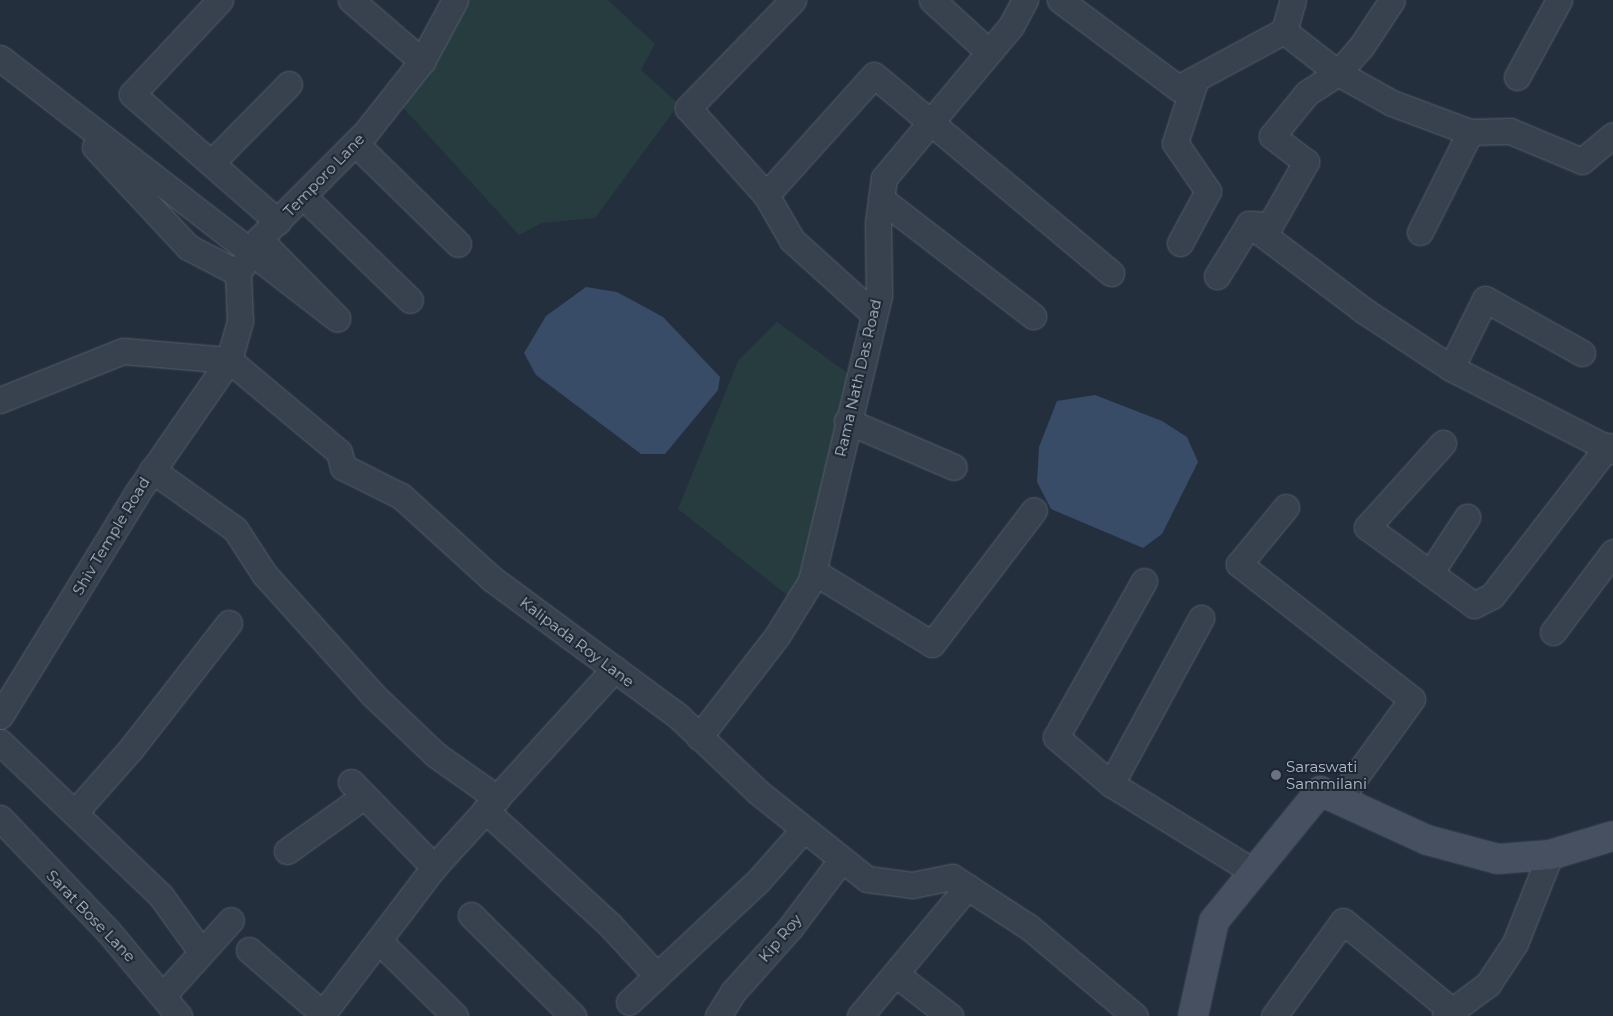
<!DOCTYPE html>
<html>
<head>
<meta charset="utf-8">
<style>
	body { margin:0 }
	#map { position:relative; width:1613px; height:1016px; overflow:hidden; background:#242f3e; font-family:Montserrat,sans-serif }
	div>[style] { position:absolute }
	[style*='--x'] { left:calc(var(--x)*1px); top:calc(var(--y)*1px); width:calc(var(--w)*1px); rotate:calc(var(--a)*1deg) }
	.green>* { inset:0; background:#263c3f }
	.water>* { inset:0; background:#394c67 }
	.roads { filter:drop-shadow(0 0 1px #565f6c) drop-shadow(0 0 1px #565f6c) }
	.street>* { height:25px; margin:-12.5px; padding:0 12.5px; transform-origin:12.5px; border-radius:12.5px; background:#38414e }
	.secondary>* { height:28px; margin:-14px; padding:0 14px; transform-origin:14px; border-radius:14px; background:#465061 }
	.dots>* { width:14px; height:14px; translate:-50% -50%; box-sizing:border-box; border:2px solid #1d2633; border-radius:50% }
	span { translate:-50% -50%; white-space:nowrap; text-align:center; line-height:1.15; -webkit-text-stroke:4px #1d2633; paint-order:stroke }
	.street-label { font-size:15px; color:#b4bcc9 }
	.poi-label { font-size:15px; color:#b4bcc9 }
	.left { translate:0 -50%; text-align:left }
</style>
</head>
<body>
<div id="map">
	<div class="green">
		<i style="clip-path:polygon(465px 0,608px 0,655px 44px,641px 70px,679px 104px,595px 218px,542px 223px,519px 235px,399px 103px)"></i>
		<i style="clip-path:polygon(777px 322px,853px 377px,805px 576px,792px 599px,678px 509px,738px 361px)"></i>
	</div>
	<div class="water">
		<i style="clip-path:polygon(586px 287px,617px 292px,663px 317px,720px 377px,718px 390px,665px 454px,641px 454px,536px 375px,524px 353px,546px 316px)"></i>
		<i style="clip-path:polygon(1095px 395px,1162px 421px,1187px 437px,1198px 462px,1162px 534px,1143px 548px,1051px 509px,1037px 482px,1039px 447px,1057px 401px)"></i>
	</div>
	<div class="roads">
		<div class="street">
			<i style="--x:220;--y:0;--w:129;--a:133.1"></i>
			<i style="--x:132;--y:94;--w:194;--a:41.2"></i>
			<i style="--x:351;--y:0;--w:94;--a:40.7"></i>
			<i style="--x:793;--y:0;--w:151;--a:134.2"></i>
			<i style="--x:688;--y:108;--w:117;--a:48.1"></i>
			<i style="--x:766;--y:195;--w:52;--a:60"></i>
			<i style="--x:792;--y:240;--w:110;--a:42.1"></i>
			<i style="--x:932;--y:0;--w:77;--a:42.4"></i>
			<i style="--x:1060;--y:0;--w:147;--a:36.7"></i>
			<i style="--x:1178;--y:88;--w:120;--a:-28.3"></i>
			<i style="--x:1284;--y:31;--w:32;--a:-74"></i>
			<i style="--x:1284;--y:31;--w:68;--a:37.9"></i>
			<i style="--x:1338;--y:73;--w:62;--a:29.1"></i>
			<i style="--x:1392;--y:103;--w:83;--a:20.4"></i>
			<i style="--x:1470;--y:132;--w:40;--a:-1.4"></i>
			<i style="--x:1510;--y:131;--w:78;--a:22.6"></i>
			<i style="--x:1582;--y:161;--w:40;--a:-40"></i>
			<i style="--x:0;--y:58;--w:426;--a:37.7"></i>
			<i style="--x:337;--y:318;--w:111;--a:-134.6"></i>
			<i style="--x:1517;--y:77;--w:88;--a:-61.4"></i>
			<i style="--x:355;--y:143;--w:144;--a:44.4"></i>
			<i style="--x:95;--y:147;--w:137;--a:47.1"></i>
			<i style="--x:188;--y:247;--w:56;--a:27.5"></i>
			<i style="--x:213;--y:161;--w:108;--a:-45.4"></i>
			<i style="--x:766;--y:195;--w:161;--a:-48"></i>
			<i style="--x:874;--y:75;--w:309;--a:39.9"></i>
			<i style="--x:303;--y:196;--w:149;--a:44.2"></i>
			<i style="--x:881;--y:199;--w:192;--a:37.6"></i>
			<i style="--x:1249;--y:224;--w:143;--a:37"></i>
			<i style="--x:1363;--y:310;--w:105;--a:33.4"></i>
			<i style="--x:1420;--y:232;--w:112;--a:-63.4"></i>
			<i style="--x:1180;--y:243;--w:59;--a:-61.7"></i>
			<i style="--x:1208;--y:191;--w:58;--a:-124.5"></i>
			<i style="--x:1175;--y:143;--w:65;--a:-72.1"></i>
			<i style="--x:1217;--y:276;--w:61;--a:-58.4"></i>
			<i style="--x:1249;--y:224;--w:21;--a:3"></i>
			<i style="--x:1270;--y:225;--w:73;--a:-60.3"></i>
			<i style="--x:1306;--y:162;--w:43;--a:-142.6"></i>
			<i style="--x:1272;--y:136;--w:55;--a:-50.9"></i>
			<i style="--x:1307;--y:93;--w:37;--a:-33"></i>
			<i style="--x:1338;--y:73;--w:35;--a:-49"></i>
			<i style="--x:1361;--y:47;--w:56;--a:-56.6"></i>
			<i style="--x:1582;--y:353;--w:111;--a:-150.9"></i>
			<i style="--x:1485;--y:299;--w:77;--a:116.2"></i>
			<i style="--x:1451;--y:368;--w:182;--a:27.1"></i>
			<i style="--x:0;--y:400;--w:132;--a:-21.7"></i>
			<i style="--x:123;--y:351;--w:106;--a:4.9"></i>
			<i style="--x:229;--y:360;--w:143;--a:39.9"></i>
			<i style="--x:339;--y:452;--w:16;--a:75"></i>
			<i style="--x:343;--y:467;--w:65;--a:26.6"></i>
			<i style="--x:401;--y:496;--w:122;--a:42.3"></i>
			<i style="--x:491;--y:578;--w:232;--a:36.4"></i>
			<i style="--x:678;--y:716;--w:110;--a:43.5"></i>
			<i style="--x:758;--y:792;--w:139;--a:38.6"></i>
			<i style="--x:867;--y:879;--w:45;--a:7.6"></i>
			<i style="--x:912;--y:885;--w:41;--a:-11.3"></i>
			<i style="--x:952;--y:877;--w:92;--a:33"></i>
			<i style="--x:1029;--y:927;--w:138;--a:40"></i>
			<i style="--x:847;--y:421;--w:116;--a:23.3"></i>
			<i style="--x:1443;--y:443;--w:113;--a:132.1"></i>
			<i style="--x:1367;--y:527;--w:132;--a:36.1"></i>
			<i style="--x:1474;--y:605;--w:20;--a:-27"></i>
			<i style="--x:1492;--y:596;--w:190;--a:-52.3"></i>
			<i style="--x:152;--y:470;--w:102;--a:35.4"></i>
			<i style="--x:235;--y:529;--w:55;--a:56.9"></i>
			<i style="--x:265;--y:575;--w:160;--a:48"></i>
			<i style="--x:372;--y:694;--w:88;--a:43.6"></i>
			<i style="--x:436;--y:755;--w:75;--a:35.2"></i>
			<i style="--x:1286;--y:507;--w:74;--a:129.5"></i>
			<i style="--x:1239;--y:564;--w:219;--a:38"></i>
			<i style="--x:1412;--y:699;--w:122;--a:126"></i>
			<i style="--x:814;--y:572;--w:138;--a:31.4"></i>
			<i style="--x:932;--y:644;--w:168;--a:-52.7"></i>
			<i style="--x:1431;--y:572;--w:66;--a:-56.8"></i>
			<i style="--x:1144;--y:581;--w:179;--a:119.4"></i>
			<i style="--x:1056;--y:737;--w:72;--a:40.5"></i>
			<i style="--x:1111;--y:784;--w:189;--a:-61.5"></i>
			<i style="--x:1553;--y:632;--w:100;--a:-53.1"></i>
			<i style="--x:0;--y:716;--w:262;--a:-58.4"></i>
			<i style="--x:137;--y:493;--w:162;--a:-55.3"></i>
			<i style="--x:229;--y:360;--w:41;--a:-74.2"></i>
			<i style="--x:240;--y:321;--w:48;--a:-92.4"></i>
			<i style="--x:238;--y:273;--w:40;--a:-58"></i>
			<i style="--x:259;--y:239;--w:151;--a:-45"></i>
			<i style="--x:366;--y:132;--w:90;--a:-51.7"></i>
			<i style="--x:422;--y:61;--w:69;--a:-61.6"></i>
			<i style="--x:699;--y:737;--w:128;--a:-52.3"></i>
			<i style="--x:777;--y:636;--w:65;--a:-58.3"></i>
			<i style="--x:811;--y:581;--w:294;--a:-76.6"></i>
			<i style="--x:879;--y:295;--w:72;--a:-90.8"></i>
			<i style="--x:878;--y:223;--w:45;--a:-82.4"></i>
			<i style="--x:884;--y:178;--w:198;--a:-50.1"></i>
			<i style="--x:1011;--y:26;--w:30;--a:-62"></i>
			<i style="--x:0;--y:742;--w:223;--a:43.7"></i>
			<i style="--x:161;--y:896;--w:67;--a:54.2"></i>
			<i style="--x:351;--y:782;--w:119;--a:45.7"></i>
			<i style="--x:1111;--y:784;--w:164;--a:31.6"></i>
			<i style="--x:485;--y:810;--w:170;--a:42.6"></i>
			<i style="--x:610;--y:925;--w:69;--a:47.3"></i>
			<i style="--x:76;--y:811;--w:81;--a:-48.5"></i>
			<i style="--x:130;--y:750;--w:161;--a:-52.1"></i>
			<i style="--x:0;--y:818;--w:156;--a:46.3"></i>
			<i style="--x:108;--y:931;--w:111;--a:50.1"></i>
			<i style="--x:287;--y:851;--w:95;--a:-35.5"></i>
			<i style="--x:471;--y:915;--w:144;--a:44.7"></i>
			<i style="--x:380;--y:942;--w:105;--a:44.6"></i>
			<i style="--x:249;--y:950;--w:98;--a:40.9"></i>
			<i style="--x:898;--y:976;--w:66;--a:37.6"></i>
			<i style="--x:165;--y:993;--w:98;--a:-47.9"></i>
			<i style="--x:629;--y:1002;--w:177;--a:-43.2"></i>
			<i style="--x:758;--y:881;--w:69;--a:-48.5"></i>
			<i style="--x:321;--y:1016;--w:187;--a:-52.8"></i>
			<i style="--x:434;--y:867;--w:268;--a:-47.7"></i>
			<i style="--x:718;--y:1016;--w:28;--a:-58"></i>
			<i style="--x:733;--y:992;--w:86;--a:-48.3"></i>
			<i style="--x:790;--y:928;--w:86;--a:-53"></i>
			<i style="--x:860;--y:1016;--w:168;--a:-50.3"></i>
			<i style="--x:1274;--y:1016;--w:117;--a:-54"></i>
			<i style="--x:1343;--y:921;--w:141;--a:39.5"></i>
			<i style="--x:1445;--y:1016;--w:54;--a:-36.7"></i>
			<i style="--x:1488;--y:984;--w:49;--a:-56.6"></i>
			<i style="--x:1515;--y:943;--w:95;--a:-68.3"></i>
		</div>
		<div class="secondary">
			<i style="--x:1193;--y:1016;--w:97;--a:-77.5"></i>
			<i style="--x:1214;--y:921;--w:168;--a:-50.8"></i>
			<i style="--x:1320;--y:791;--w:118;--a:24.6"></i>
			<i style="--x:1427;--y:840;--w:73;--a:15"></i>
			<i style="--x:1498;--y:859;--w:52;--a:-4.4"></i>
			<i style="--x:1550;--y:855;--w:66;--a:-16.8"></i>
		</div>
	</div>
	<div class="dots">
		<i style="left:1276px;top:775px;background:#6b7280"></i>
	</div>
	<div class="street-label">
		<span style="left:324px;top:175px;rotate:-46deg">Temporo Lane</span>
		<span style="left:858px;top:378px;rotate:-77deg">Rama Nath Das Road</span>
		<span style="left:111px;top:536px;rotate:-59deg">Shiv Temple Road</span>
		<span style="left:577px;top:642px;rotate:37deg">Kalipada Roy Lane</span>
		<span style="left:91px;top:916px;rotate:46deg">Sarat Bose Lane</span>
		<span style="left:780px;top:938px;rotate:-50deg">Kip Roy</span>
	</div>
	<div class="poi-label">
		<span class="left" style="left:1286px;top:775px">Saraswati<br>Sammilani</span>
	</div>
</div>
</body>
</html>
